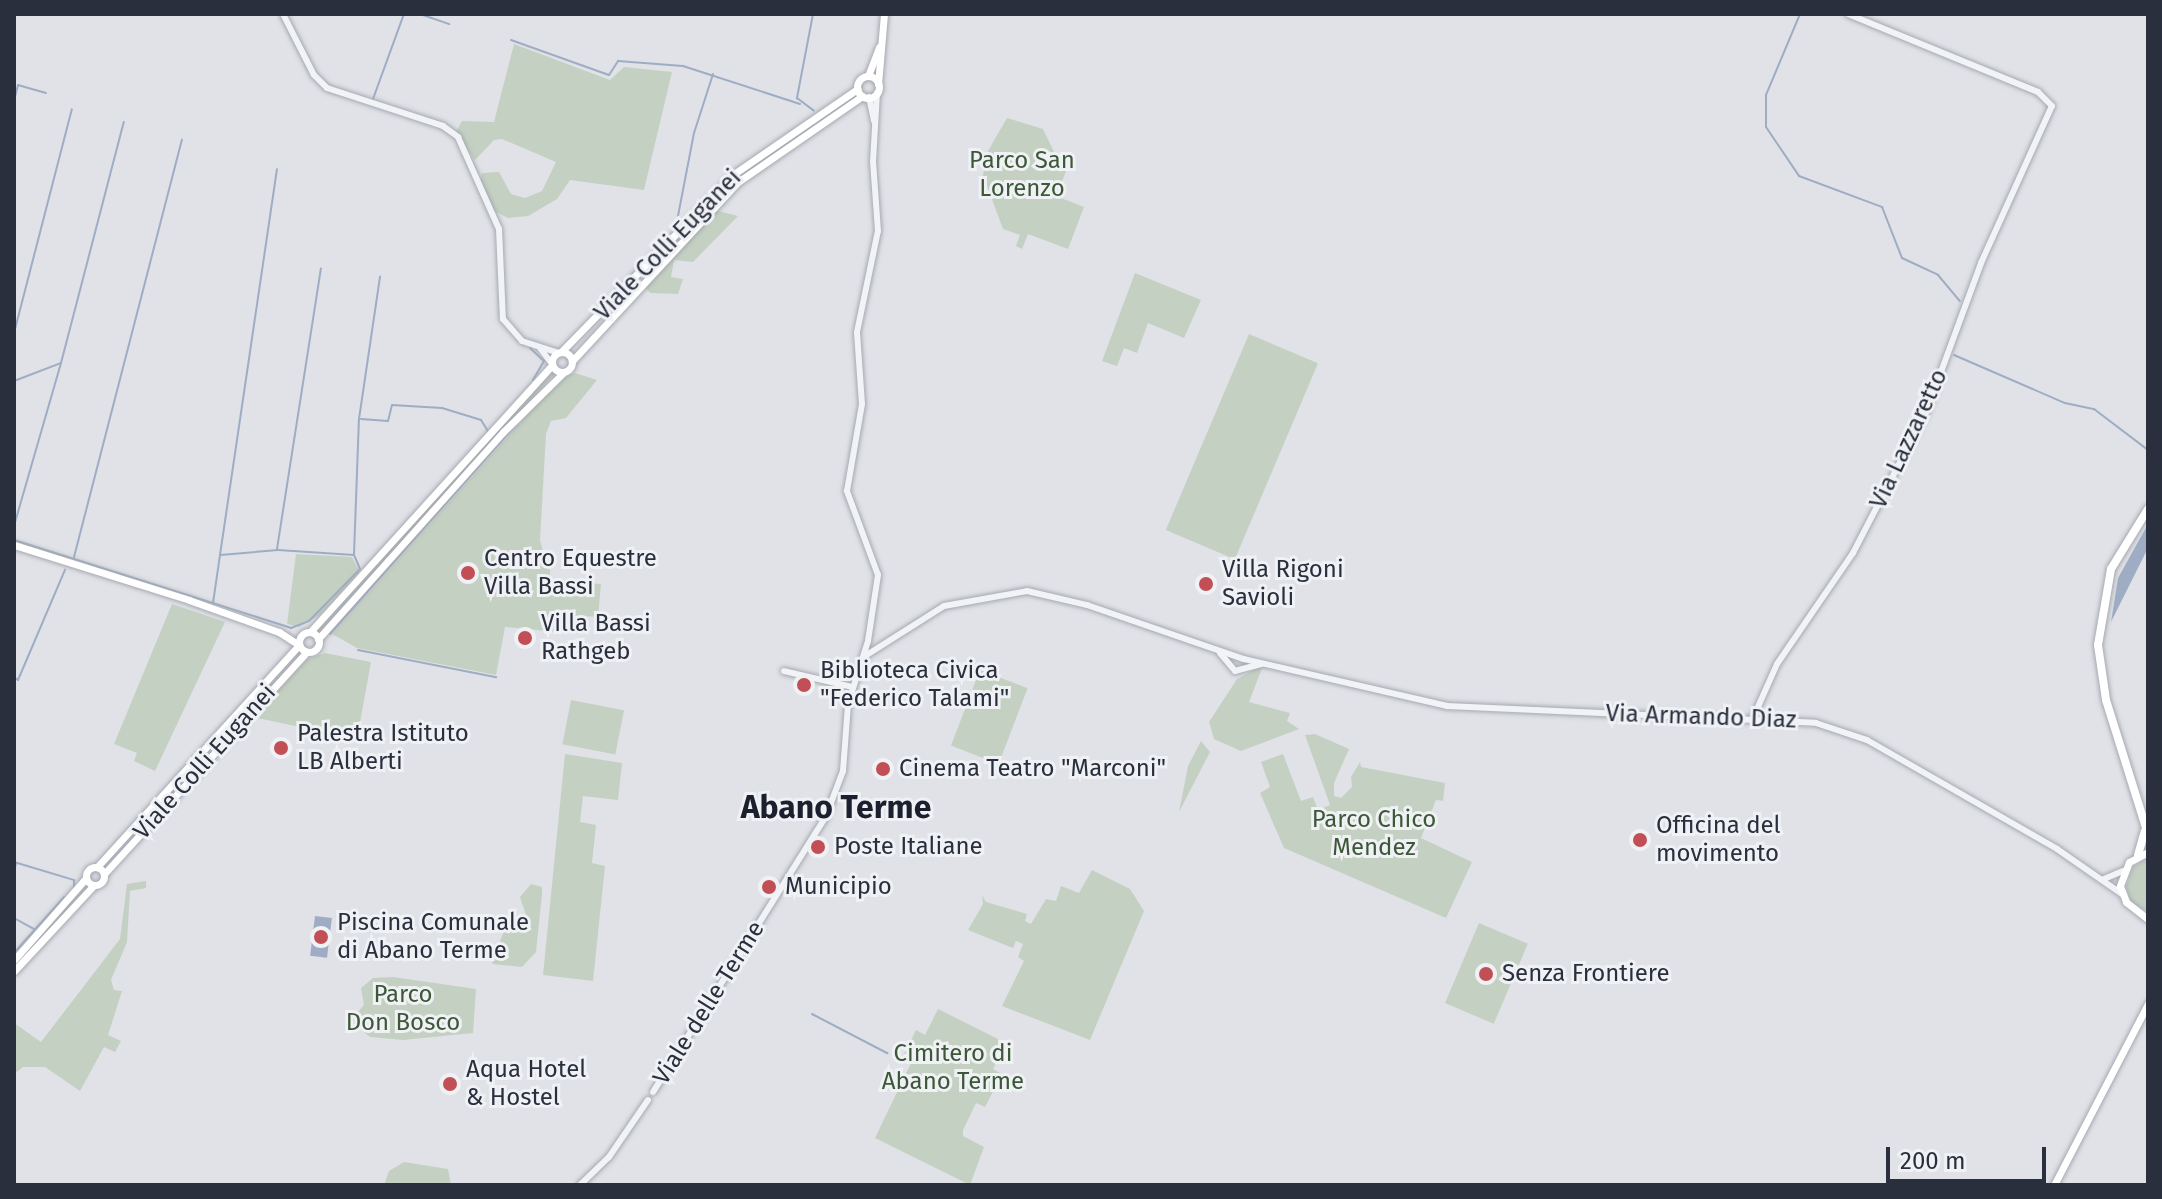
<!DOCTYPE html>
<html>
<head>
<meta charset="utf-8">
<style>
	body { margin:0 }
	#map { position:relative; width:2162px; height:1199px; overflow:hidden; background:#e0e2e7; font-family:"Fira Sans",sans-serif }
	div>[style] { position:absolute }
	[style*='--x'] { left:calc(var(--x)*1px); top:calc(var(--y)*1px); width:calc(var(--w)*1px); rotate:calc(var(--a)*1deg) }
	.green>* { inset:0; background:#c4d1c2; transform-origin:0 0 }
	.water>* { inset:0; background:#9eadc4; transform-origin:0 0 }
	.stream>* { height:2px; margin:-1px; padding:0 1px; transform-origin:1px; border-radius:1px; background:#9eadc4 }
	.roads { filter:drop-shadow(0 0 2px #a6a9b1) drop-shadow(0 0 2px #a6a9b1) }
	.minor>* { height:6px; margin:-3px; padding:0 3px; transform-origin:3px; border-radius:3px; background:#f2f3f6 }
	.major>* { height:7px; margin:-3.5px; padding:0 3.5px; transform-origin:3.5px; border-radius:3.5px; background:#fff }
	.major>.ring { margin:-3.5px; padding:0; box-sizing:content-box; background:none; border:7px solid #fff; border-radius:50% }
	.highway>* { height:8px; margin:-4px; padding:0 4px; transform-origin:4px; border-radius:4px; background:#fff }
	.dots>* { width:22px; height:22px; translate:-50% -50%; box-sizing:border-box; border:4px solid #eff1f5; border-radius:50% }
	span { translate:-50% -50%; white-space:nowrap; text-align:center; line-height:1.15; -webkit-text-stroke:6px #eff1f5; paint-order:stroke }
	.park-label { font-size:24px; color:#3c5838 }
	.street-label { font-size:24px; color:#2a2f3d }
	.poi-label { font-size:24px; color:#2a2f3d }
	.left { translate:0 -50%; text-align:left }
	.district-label { font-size:32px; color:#1c202e; font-weight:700 }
	.frame { position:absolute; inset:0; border:16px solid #2a2f3d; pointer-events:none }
	.scale { position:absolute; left:1886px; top:1147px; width:160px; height:36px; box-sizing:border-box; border:4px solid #2a2f3d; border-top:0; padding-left:10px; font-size:24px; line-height:28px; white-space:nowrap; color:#2a2f3d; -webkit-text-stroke:6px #eff1f5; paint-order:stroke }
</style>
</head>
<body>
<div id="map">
	<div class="green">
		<i style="clip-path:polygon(514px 44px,610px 80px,624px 67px,672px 72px,644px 190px,570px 180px,557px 199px,528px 216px,508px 218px,494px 211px,479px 188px,482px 173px,499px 172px,511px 194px,525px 198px,542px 191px,556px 162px,502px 139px,494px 140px,475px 160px,456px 132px,462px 121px,494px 122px)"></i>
		<i style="clip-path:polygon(1007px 118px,1043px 129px,1056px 156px,1069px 164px,1056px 196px,1084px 207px,1068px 249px,1028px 234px,1022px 249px,1016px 246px,1020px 235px,1003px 229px,983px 175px,988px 151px)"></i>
		<i style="clip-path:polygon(714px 210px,738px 216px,693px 262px,674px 260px,671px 277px,683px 279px,678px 294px,651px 293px,643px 287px)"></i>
		<i style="clip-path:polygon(1135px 273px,1201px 300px,1184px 338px,1148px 323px,1137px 353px,1124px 348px,1117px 366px,1102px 361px)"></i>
		<i style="left:1249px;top:334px;width:75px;height:213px;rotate:23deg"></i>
		<i style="clip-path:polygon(552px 372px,554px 374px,319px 633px,317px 630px)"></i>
		<i style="clip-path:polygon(575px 373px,597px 380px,566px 418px,551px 421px,546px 434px,540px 540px,545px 559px,550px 559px,550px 580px,601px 584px,598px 617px,582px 616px,581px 634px,505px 627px,496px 675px,357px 648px,332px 634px,558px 380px)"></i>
		<i style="clip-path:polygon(296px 554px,352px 557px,360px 572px,320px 615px,299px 627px,287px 624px)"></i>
		<i style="clip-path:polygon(172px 604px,225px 622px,155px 771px,134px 761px,137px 753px,114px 744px)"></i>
		<i style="clip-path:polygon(325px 653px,371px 662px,357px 739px,253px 717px,307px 659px)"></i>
		<i style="clip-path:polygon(1258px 668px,1262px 668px,1249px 702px,1290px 713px,1287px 721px,1299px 729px,1241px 751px,1214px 739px,1209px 722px,1237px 679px)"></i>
		<i style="left:980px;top:670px;width:51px;height:81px;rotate:21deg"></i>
		<i style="left:571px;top:700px;width:54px;height:45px;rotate:11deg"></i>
		<i style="clip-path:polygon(1315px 734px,1349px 749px,1334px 783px,1334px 796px,1341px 798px,1352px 787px,1351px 777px,1360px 762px,1361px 767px,1445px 783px,1443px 801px,1436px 800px,1421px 838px,1472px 862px,1446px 918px,1284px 848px,1260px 793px,1270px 787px,1261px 762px,1283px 754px,1301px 801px,1313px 797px,1318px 810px,1330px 805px,1305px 735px)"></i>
		<i style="clip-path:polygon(1201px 741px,1210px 752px,1179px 812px,1188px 766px)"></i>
		<i style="clip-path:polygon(565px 754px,622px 763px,618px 800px,583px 796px,580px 822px,596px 825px,592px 863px,605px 866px,593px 981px,543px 975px)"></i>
		<i style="clip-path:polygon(2148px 858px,2148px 912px,2131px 902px,2126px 887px,2133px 867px)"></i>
		<i style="clip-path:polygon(1092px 870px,1130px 889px,1144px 911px,1090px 1040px,1002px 1006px,1024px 961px,1018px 957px,1023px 944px,1016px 941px,1013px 948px,968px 930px,983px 904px,982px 895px,986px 902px,1027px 914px,1025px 921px,1031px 924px,1046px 899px,1056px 901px,1061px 886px,1079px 893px)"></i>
		<i style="clip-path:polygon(146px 881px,146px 888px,130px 891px,127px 942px,111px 980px,114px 990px,122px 991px,108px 1035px,121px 1041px,115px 1052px,104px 1047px,80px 1091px,45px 1067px,23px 1067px,14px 1074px,14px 1023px,41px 1042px,120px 939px,127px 884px)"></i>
		<i style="clip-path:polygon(531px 884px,542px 887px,542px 894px,536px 952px,522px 967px,492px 964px,506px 925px,527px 918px,520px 897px)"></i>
		<i style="left:1479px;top:923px;width:53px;height:87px;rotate:23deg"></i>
		<i style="clip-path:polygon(393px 977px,476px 989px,473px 1033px,403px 1040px,370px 1037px,350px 1021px,364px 1005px,361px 988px,373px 978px)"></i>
		<i style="clip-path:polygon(938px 1009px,1006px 1043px,993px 1069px,1002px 1074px,985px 1107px,976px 1103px,963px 1130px,963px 1136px,984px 1147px,970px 1185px,875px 1138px,913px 1059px,904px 1054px,916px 1030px,925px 1035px)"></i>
		<i style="clip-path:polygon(404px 1162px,448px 1169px,451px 1185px,384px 1185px,389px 1171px)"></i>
	</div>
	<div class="water">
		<i style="clip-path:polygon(2148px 524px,2148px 548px,2111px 622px,2118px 578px)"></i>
		<i style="left:315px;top:916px;width:17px;height:40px;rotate:7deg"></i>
	</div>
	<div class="stream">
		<i style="--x:420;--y:14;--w:31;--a:19"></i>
		<i style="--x:813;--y:14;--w:86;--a:100.8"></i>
		<i style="--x:797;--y:98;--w:21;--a:37"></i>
		<i style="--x:1800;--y:14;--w:88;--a:112.8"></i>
		<i style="--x:1766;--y:95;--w:32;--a:90"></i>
		<i style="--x:1766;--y:127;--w:59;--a:56"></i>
		<i style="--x:1799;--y:176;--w:89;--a:20.5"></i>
		<i style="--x:1882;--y:207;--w:55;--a:68.6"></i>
		<i style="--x:1902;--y:258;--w:40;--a:25"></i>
		<i style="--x:1938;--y:275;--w:34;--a:50"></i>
		<i style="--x:511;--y:40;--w:104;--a:19.7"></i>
		<i style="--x:609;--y:75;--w:17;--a:-57"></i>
		<i style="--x:618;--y:61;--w:65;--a:4.4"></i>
		<i style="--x:683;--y:66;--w:123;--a:18"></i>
		<i style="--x:373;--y:99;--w:90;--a:-70"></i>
		<i style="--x:14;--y:101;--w:16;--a:-76"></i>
		<i style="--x:18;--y:85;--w:29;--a:16"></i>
		<i style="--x:678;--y:216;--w:85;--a:-79.1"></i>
		<i style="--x:694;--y:133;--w:62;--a:-72.1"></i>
		<i style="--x:14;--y:333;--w:231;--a:-75.5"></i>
		<i style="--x:530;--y:348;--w:19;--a:43"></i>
		<i style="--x:544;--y:361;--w:22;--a:120"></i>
		<i style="--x:1954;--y:355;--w:121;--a:23.4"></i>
		<i style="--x:2065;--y:403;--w:30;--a:12"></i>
		<i style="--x:2094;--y:409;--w:68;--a:37.2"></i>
		<i style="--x:61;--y:363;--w:249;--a:-75.4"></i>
		<i style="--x:14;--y:381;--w:50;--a:-21"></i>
		<i style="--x:61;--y:363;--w:170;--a:106.1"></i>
		<i style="--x:361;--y:419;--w:27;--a:4"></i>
		<i style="--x:388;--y:421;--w:16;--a:-76"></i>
		<i style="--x:392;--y:405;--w:50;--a:3.4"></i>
		<i style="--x:442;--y:408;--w:41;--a:17.1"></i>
		<i style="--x:481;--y:420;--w:13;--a:58"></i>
		<i style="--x:14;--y:540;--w:291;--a:17.6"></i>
		<i style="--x:291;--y:628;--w:19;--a:-21"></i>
		<i style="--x:309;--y:621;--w:73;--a:-45.6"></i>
		<i style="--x:360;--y:569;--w:15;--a:-113"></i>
		<i style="--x:354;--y:555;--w:76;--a:-176.2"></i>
		<i style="--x:278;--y:550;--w:58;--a:175.1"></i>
		<i style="--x:220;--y:555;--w:49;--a:98.3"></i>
		<i style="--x:277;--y:549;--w:284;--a:-81.1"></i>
		<i style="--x:354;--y:554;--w:135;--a:-87.9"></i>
		<i style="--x:359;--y:419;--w:144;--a:-81.6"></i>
		<i style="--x:220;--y:555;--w:390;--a:-81.6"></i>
		<i style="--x:74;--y:557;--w:431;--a:-75.5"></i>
		<i style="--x:330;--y:634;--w:283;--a:-48.4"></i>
		<i style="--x:358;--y:650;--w:141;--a:11.1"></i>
		<i style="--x:14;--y:677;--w:5;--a:37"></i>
		<i style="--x:18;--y:680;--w:120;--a:-66.9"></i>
		<i style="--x:14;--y:862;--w:63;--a:16.7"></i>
		<i style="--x:74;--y:880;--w:7;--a:90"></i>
		<i style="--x:14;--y:873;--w:10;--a:-79"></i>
		<i style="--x:14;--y:918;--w:23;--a:29"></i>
		<i style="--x:14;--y:953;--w:75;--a:-48.2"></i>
		<i style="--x:812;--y:1014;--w:85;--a:27.5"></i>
	</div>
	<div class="roads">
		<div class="minor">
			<i style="--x:283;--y:14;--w:68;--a:63.1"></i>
			<i style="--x:314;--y:75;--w:18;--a:45"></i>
			<i style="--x:327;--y:88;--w:122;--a:18.1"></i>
			<i style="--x:443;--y:126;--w:19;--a:36"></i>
			<i style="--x:458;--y:137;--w:101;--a:66"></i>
			<i style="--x:499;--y:229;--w:90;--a:87.5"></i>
			<i style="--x:503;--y:319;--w:29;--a:49"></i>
			<i style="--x:522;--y:341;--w:39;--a:18"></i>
			<i style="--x:869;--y:97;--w:25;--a:78"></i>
			<i style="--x:540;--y:348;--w:20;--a:53"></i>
			<i style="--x:868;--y:641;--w:67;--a:-81.4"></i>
			<i style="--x:878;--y:575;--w:90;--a:-110.3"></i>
			<i style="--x:847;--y:491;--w:88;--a:-80.2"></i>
			<i style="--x:862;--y:404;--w:72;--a:-94"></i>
			<i style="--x:857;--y:332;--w:103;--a:-78.3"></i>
			<i style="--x:878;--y:231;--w:69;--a:-94.1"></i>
			<i style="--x:873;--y:162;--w:69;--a:-86.7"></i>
			<i style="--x:1220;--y:653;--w:23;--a:50"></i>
			<i style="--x:1235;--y:671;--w:27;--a:-15"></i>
			<i style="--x:865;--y:656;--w:93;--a:-32.3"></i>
			<i style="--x:944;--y:606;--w:84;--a:-10.2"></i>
			<i style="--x:1027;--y:591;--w:62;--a:13.1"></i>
			<i style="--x:1087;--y:605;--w:166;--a:19"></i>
			<i style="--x:1244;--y:659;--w:208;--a:13"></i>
			<i style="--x:1447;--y:706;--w:369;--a:2.6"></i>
			<i style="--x:1816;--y:723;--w:54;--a:18.4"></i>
			<i style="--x:1867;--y:740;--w:219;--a:29.8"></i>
			<i style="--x:2057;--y:849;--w:79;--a:34.7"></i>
			<i style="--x:784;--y:671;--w:70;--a:13.2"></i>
			<i style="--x:1753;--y:718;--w:59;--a:-66"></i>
			<i style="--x:1777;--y:664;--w:135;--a:-55.6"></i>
			<i style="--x:1853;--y:553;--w:161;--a:-62.6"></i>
			<i style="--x:1927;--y:410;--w:157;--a:-69.8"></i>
			<i style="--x:1981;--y:263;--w:172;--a:-65.7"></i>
			<i style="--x:2052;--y:106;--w:20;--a:-135"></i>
			<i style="--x:2038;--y:92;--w:205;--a:-157.7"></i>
			<i style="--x:2104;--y:879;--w:21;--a:-23"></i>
			<i style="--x:653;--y:1092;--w:326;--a:-57.9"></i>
			<i style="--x:826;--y:816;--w:48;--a:-69.3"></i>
			<i style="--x:843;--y:771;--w:67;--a:-85.7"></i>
			<i style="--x:848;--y:704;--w:66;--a:-72.4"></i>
			<i style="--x:580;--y:1185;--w:40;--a:-44"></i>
			<i style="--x:609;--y:1157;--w:69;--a:-55.6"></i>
		</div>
		<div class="major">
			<i style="--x:868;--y:76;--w:31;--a:-69"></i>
			<i class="ring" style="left:857px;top:76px;width:15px;height:15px"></i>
			<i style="--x:878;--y:84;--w:70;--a:-85.1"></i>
			<i class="ring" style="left:552px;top:352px;width:13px;height:13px"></i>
			<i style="--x:561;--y:352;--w:248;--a:-45.8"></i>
			<i style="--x:734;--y:174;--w:150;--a:-34.6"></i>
			<i style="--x:572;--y:361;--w:244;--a:-47.2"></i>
			<i style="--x:738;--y:182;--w:151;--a:-34.7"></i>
			<i style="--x:14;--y:545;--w:183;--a:17.4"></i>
			<i style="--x:189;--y:600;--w:96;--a:19.6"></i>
			<i style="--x:279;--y:632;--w:24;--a:33"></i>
			<i style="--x:310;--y:632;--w:360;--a:-47.8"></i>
			<i class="ring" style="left:299px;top:632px;width:13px;height:13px"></i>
			<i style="--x:318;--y:639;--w:278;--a:-48.2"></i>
			<i style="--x:503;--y:432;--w:84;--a:-44.5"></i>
			<i style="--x:2148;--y:852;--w:21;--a:152"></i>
			<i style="--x:2129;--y:862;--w:26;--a:111"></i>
			<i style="--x:2120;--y:886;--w:17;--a:69"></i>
			<i style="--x:2126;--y:902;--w:28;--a:38"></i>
			<i class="ring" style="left:86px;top:867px;width:11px;height:11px"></i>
			<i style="--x:97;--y:867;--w:300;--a:-47.7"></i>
			<i style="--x:104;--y:874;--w:301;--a:-47.6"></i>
			<i style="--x:14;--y:960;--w:109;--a:-48.7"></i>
			<i style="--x:14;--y:971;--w:117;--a:-47.1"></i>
			<i style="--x:2054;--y:1185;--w:204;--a:-62.6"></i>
		</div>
		<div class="highway">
			<i style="--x:2148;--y:509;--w:70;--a:121.7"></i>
			<i style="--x:2111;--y:569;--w:77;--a:99.7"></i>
			<i style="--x:2098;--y:645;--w:56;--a:81.7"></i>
			<i style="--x:2106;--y:700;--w:140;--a:72.6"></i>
			<i style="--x:2138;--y:855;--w:25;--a:-74"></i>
		</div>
	</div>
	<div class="dots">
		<i style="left:468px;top:573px;background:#c24f56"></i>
		<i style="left:1206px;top:584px;background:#c24f56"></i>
		<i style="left:525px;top:638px;background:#c24f56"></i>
		<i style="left:804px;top:685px;background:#c24f56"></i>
		<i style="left:281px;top:748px;background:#c24f56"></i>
		<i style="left:883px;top:769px;background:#c24f56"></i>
		<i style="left:1640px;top:840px;background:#c24f56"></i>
		<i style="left:818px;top:847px;background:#c24f56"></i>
		<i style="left:769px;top:887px;background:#c24f56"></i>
		<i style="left:321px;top:937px;background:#c24f56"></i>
		<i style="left:1486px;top:974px;background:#c24f56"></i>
		<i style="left:450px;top:1084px;background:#c24f56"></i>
	</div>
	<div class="park-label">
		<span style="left:1022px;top:175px">Parco San<br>Lorenzo</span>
		<span style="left:1374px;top:834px">Parco Chico<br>Mendez</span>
		<span style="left:403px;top:1009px">Parco<br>Don Bosco</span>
		<span style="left:953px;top:1068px">Cimitero di<br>Abano Terme</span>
	</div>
	<div class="street-label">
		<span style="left:668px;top:245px;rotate:-46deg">Viale Colli Euganei</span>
		<span style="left:1909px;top:439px;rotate:-65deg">Via Lazzaretto</span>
		<span style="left:1701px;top:717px;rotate:2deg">Via Armando Diaz</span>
		<span style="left:205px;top:762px;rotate:-48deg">Viale Colli Euganei</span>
		<span style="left:709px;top:1003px;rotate:-58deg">Viale delle Terme</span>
	</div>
	<div class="poi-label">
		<span class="left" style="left:484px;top:573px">Centro Equestre<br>Villa Bassi</span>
		<span class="left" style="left:1222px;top:584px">Villa Rigoni<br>Savioli</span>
		<span class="left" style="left:541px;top:638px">Villa Bassi<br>Rathgeb</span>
		<span class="left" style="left:820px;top:685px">Biblioteca Civica<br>"Federico Talami"</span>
		<span class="left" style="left:297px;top:748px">Palestra Istituto<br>LB Alberti</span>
		<span class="left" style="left:899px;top:769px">Cinema Teatro "Marconi"</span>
		<span class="left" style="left:1656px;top:840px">Officina del<br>movimento</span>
		<span class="left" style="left:834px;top:847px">Poste Italiane</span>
		<span class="left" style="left:785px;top:887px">Municipio</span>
		<span class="left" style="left:337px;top:937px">Piscina Comunale<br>di Abano Terme</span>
		<span class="left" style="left:1502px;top:974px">Senza Frontiere</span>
		<span class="left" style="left:466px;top:1084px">Aqua Hotel<br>&amp; Hostel</span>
	</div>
	<div class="district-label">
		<span style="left:836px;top:807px">Abano Terme</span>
	</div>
	<div class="frame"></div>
	<div class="scale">200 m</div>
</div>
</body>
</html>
